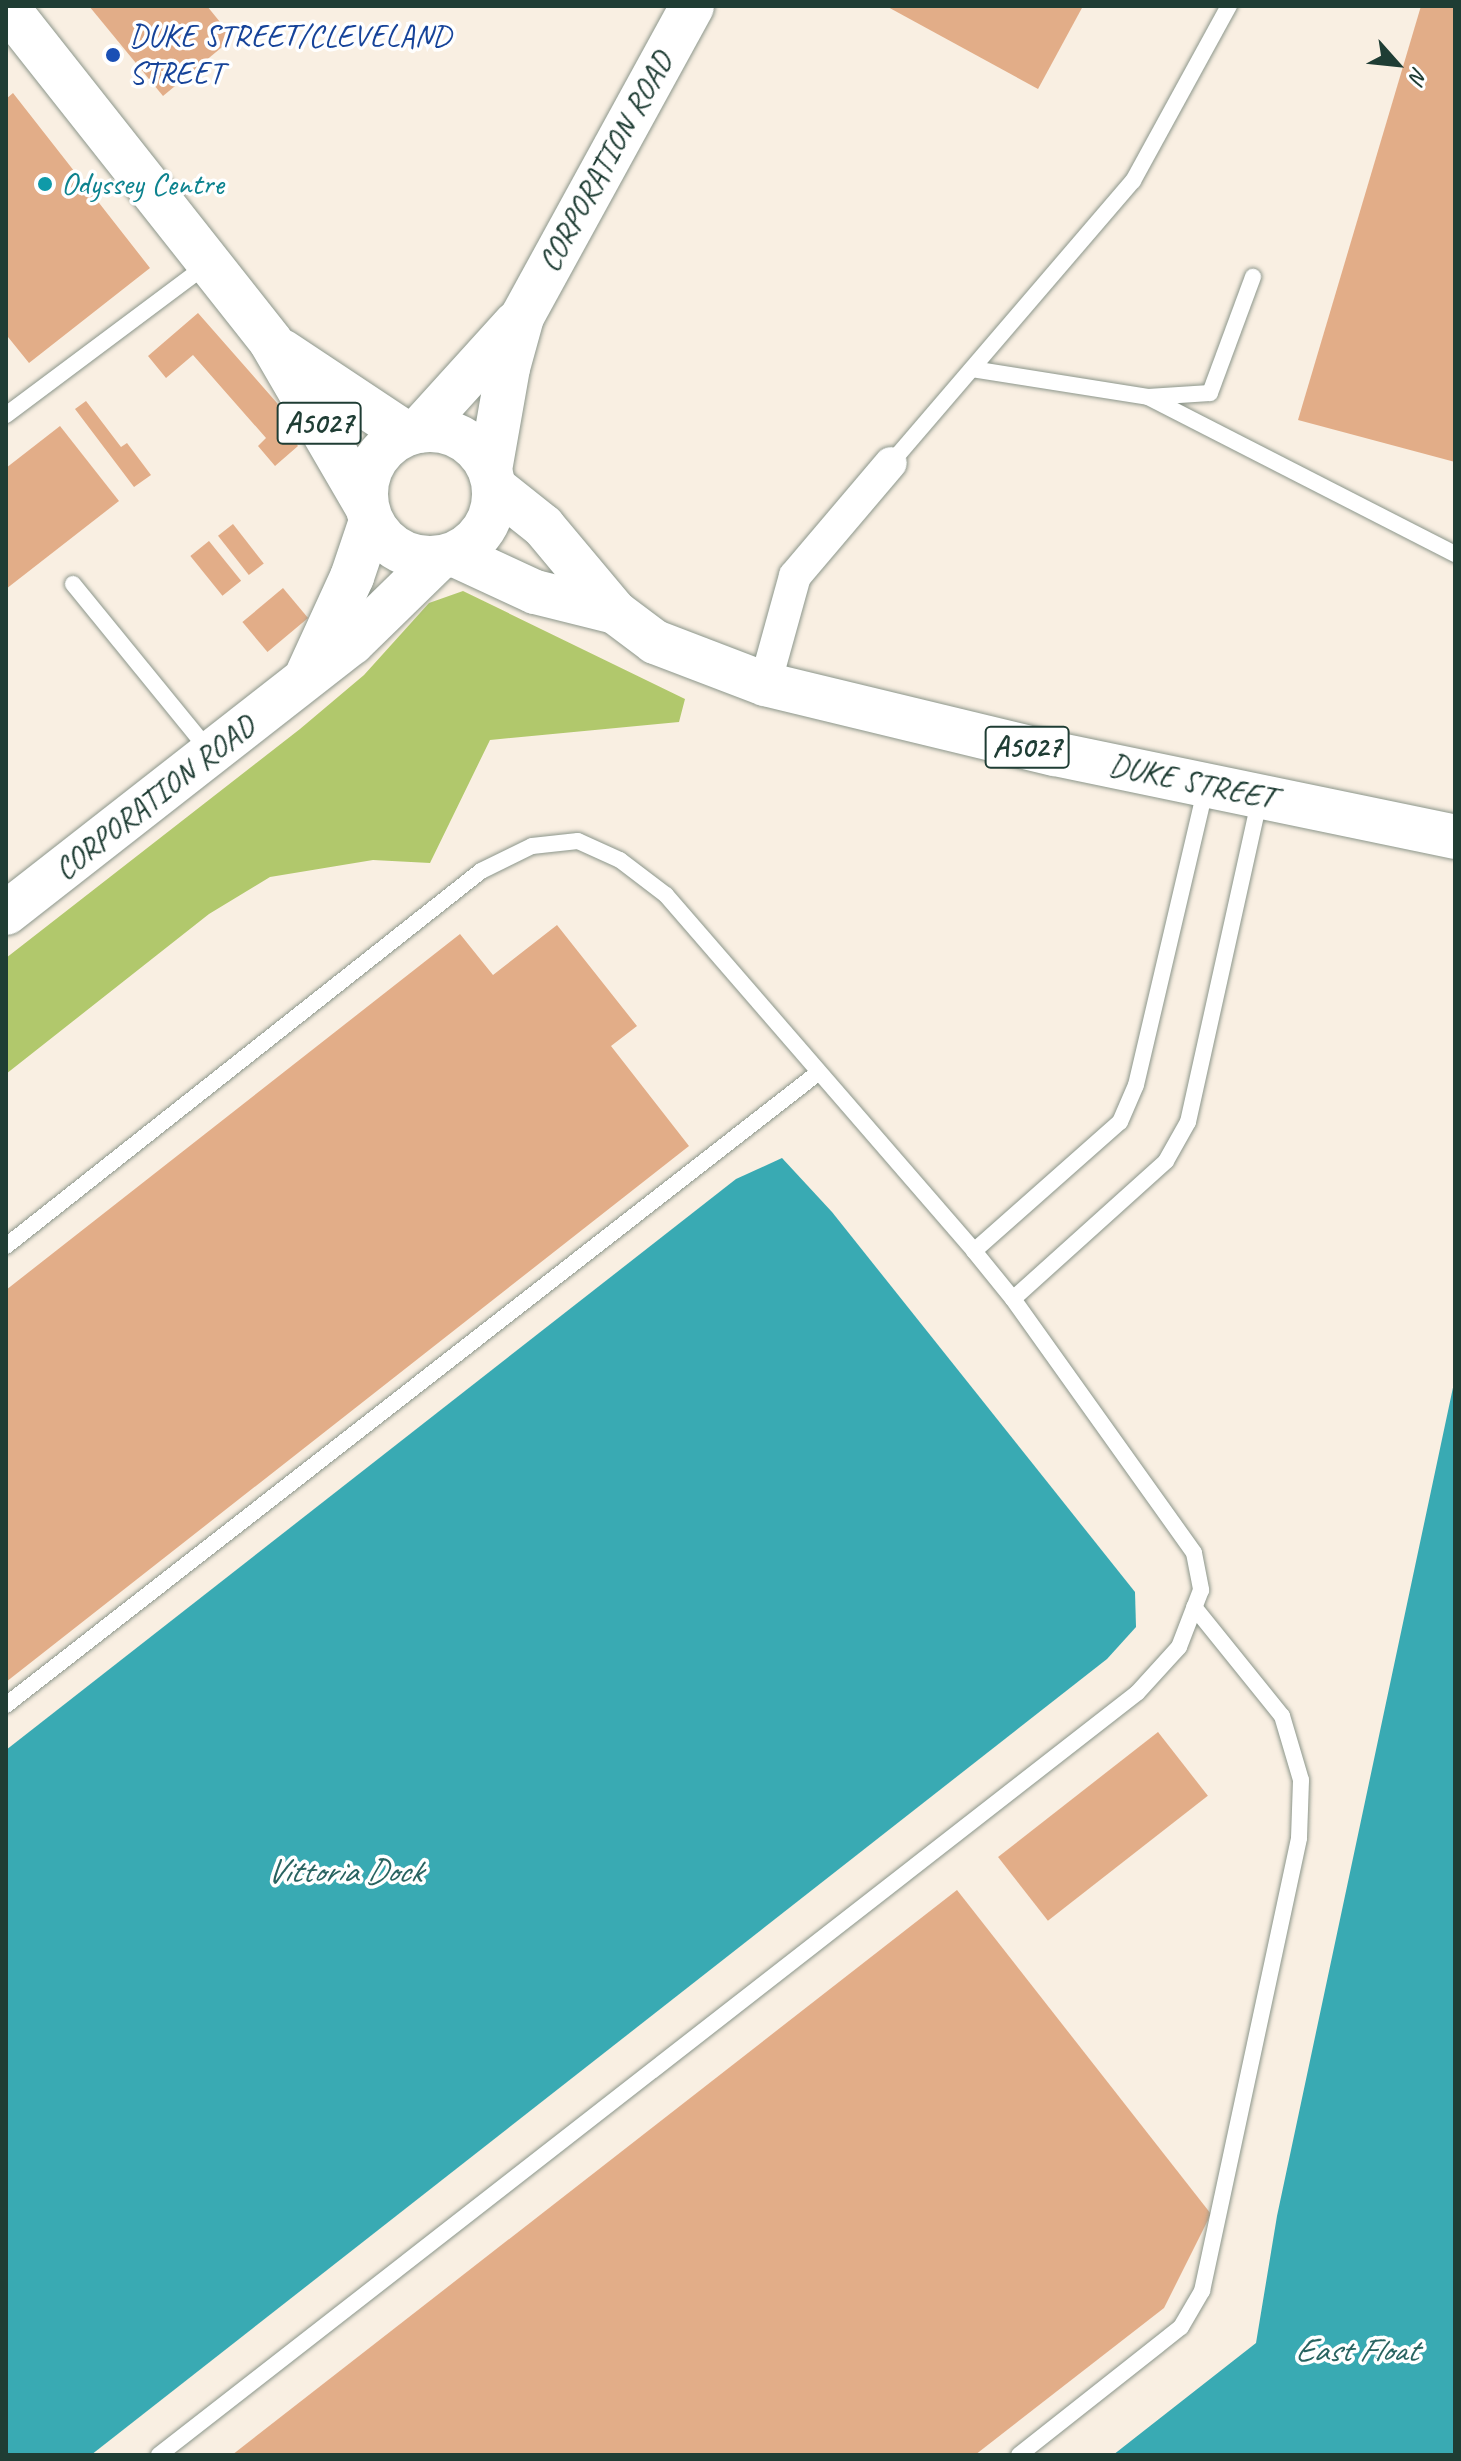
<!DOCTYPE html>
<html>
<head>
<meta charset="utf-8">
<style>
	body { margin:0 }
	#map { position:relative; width:1461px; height:2461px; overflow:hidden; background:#f9efe2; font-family:Caveat,sans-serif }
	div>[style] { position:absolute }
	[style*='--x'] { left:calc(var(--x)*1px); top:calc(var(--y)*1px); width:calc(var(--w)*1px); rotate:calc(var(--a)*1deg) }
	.green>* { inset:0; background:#b1c86c }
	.water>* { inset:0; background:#39aab3 }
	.building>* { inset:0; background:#e2ad88; transform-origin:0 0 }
	.roads { filter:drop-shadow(0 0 2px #8c968b) drop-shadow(0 0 2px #8c968b) }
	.lane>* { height:16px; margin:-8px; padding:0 8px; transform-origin:8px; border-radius:8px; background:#fff }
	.street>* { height:32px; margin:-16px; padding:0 16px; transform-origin:16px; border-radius:16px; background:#fff }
	.secondary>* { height:44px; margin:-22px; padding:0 22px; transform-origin:22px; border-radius:22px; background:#fff }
	.primary>* { height:44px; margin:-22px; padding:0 22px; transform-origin:22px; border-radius:22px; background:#fff }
	.primary>.ring { margin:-22px; padding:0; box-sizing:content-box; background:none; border:44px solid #fff; border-radius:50% }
	.dots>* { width:22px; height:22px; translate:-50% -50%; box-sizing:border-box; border:4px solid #fff; border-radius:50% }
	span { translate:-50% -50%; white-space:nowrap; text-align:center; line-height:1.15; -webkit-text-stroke:7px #fff; paint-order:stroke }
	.shield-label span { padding:2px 6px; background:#fff; border:2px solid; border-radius:6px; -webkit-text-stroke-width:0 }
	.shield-label { font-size:30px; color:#1f3d34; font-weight:700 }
	.transit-label { font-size:32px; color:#164399 }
	.left { translate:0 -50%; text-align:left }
	.street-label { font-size:32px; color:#1f3d34 }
	.culture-label { font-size:32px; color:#0d838f }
	.water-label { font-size:34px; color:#286360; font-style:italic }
	.frame { position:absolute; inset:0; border:8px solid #1f3d34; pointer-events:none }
	.north { position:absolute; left:1357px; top:24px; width:80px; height:80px; -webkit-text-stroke:6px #fff; paint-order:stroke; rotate:117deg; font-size:22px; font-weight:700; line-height:32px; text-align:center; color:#1f3d34 }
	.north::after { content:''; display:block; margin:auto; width:28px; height:36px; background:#1f3d34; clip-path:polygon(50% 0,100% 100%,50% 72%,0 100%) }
</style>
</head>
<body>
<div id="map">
	<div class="green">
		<i style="clip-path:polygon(463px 591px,685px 699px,679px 722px,490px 740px,430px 863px,373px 860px,270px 877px,209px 914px,6px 1074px,6px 958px,300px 729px,364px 675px,429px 603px)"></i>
	</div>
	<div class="water">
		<i style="clip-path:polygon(782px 1158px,832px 1212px,1135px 1592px,1136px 1627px,1107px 1659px,91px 2455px,6px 2455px,6px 1750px,736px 1179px)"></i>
		<i style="clip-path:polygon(1455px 1378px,1455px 2455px,1113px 2455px,1256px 2343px,1277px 2216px)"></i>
	</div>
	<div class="building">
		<i style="clip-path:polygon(89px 6px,207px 6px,233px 38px,163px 96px)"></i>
		<i style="clip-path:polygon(886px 6px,1083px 6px,1038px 89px)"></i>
		<i style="clip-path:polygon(1421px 6px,1455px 6px,1455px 462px,1298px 420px)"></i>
		<i style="clip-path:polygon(13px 93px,150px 268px,29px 363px,8px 337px,6px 339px,6px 99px)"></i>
		<i style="clip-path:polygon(198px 313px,291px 419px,282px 427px,298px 446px,275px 466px,258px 446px,266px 438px,193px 355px,166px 378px,148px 356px)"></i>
		<i style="clip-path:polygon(86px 401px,121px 447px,127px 443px,151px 475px,134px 487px,75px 409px)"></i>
		<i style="clip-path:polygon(60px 426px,119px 501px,6px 589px,6px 468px)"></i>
		<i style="left:233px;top:524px;width:50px;height:19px;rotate:52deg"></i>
		<i style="left:209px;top:541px;width:51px;height:24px;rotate:51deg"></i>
		<i style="left:283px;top:588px;width:39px;height:53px;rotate:50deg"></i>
		<i style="clip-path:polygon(557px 925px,637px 1026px,611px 1046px,689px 1146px,6px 1682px,6px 1290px,460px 934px,493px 975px)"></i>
		<i style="left:1158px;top:1732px;width:81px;height:203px;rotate:52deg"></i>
		<i style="clip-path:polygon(957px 1890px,1211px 2214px,1164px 2308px,975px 2455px,232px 2455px)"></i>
	</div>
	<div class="roads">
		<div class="lane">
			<i style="--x:972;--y:369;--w:178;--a:9"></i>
			<i style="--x:1148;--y:397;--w:62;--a:-3.7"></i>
			<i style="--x:1210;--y:393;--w:124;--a:-69.7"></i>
			<i style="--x:1150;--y:398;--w:343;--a:27.1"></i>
			<i style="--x:6;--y:415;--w:252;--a:-36.8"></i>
			<i style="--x:891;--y:463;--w:372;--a:-49.4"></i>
			<i style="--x:1133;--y:181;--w:200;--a:-61.3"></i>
			<i style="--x:73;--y:584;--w:218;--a:50.8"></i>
			<i style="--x:6;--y:1246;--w:605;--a:-38.29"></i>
			<i style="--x:481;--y:871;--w:57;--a:-26.1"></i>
			<i style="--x:532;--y:846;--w:46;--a:-6.2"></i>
			<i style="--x:578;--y:841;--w:46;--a:24.3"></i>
			<i style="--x:620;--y:860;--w:58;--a:37.3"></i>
			<i style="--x:666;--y:895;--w:471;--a:49.1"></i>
			<i style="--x:974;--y:1251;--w:62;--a:50.9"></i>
			<i style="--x:1013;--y:1299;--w:312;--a:54.5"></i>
			<i style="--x:1194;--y:1553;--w:38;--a:79"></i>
			<i style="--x:1201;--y:1590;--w:61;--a:111.1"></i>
			<i style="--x:1179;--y:1647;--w:62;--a:132.4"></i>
			<i style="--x:1137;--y:1693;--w:1240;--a:142.08"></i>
			<i style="--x:974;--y:1251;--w:195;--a:-41.5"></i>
			<i style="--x:1120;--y:1122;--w:40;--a:-66.6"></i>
			<i style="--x:1136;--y:1085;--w:307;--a:-76.8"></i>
			<i style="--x:1013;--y:1299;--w:206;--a:-42"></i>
			<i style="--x:1166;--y:1161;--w:45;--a:-60.6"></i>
			<i style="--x:1188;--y:1122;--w:332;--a:-77.5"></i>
			<i style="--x:6;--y:1705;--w:1030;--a:-37.9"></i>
			<i style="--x:1019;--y:2455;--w:206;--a:-38.3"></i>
			<i style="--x:1181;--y:2327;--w:42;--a:-59.7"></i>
			<i style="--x:1202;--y:2291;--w:463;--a:-77.9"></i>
			<i style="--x:1299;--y:1838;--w:58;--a:-88"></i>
			<i style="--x:1301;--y:1780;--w:67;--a:-106.5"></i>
			<i style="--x:1282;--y:1716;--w:140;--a:-128.9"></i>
		</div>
		<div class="street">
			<i style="--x:765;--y:684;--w:112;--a:-74.5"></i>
			<i style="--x:795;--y:576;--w:148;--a:-49.7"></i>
		</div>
		<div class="secondary">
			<i style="--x:418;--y:431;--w:146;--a:-47.8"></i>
			<i style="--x:490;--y:470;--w:104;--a:-80"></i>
			<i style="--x:508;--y:368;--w:53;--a:-74.6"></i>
			<i style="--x:522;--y:317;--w:354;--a:-61.3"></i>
			<i style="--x:308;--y:673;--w:106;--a:-65.4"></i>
			<i style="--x:352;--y:577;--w:59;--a:-71.3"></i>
			<i style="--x:6;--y:913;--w:439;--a:-38"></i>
			<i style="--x:352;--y:643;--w:120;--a:-44.3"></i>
		</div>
		<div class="primary">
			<i style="--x:6;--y:6;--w:428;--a:51.7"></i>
			<i style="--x:271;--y:342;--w:189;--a:59.8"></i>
			<i style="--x:282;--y:351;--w:150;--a:33.6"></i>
			<i class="ring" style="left:366px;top:430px;width:84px;height:84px"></i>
			<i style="--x:494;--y:487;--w:63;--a:38.5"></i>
			<i style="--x:543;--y:526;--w:112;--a:50.1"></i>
			<i style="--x:615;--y:612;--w:50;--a:36.9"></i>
			<i style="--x:655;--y:642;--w:118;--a:20.9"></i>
			<i style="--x:765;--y:684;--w:298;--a:13.6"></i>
			<i style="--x:1055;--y:754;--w:409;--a:11.7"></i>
			<i style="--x:455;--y:555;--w:88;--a:24.8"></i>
			<i style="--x:535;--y:592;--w:82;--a:14"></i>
		</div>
	</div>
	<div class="dots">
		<i style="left:113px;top:55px;background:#1a4fb4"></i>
		<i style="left:45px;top:184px;background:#0f9aa8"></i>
	</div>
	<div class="shield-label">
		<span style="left:319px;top:423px">A5027</span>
		<span style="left:1027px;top:747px">A5027</span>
	</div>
	<div class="transit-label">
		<span class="left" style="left:129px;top:55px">DUKE STREET/CLEVELAND<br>STREET</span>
	</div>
	<div class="street-label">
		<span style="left:606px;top:162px;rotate:-61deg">CORPORATION ROAD</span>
		<span style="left:1192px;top:782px;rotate:12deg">DUKE STREET</span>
		<span style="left:155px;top:798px;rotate:-38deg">CORPORATION ROAD</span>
	</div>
	<div class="culture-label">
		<span class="left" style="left:61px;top:184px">Odyssey Centre</span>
	</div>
	<div class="water-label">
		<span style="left:344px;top:1871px">Vittoria Dock</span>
		<span style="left:1356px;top:2350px">East Float</span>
	</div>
	<div class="frame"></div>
	<div class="north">N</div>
</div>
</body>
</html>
